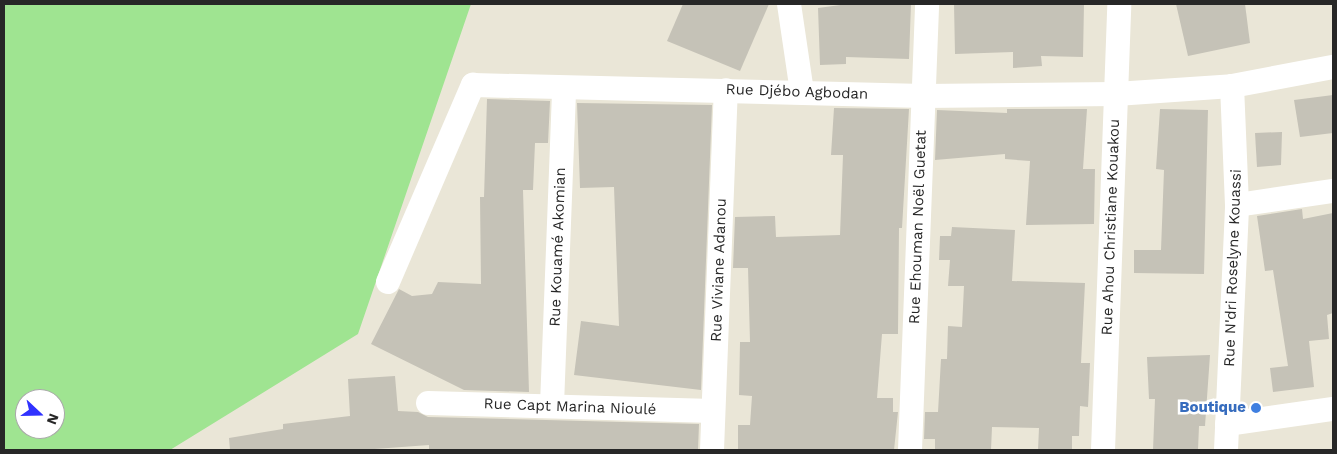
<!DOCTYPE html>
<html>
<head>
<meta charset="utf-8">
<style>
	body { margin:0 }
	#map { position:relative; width:1337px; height:454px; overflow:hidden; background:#eae6d7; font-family:"Work Sans",sans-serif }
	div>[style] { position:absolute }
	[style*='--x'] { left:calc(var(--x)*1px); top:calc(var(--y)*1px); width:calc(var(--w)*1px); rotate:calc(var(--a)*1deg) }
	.green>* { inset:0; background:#9fe491 }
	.building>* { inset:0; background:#c5c2b7 }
	.minor>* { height:24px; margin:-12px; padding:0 12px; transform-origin:12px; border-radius:12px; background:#fff }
	.dots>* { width:14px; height:14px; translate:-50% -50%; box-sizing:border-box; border:2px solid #fff; border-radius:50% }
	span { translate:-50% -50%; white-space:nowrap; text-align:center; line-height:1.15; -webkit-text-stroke:5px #fff; paint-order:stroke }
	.street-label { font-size:15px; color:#272727 }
	.shop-label { font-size:15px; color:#366cbe; font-weight:700 }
	.right { translate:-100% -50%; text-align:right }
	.frame { position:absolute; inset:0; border:5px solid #272727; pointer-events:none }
	.north { position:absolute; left:15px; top:389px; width:50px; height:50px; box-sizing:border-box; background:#fff; border:1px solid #a9a9a9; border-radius:50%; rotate:111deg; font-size:14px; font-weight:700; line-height:20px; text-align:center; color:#272727 }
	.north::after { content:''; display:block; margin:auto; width:18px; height:22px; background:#3032ff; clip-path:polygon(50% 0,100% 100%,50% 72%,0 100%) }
</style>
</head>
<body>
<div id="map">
	<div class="green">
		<i style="clip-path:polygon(evenodd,4px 4px,471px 4px,358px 334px,170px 450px,4px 450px,4px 4px,25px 399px,55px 399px,55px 429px,25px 429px,25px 399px)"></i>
	</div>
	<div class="building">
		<i style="clip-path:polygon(683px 4px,769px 4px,740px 71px,667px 41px)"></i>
		<i style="clip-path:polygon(848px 4px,911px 4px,909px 59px,846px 57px,846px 64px,820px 65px,818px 8px)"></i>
		<i style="clip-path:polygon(954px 4px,1084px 4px,1083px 57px,1041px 56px,1042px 66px,1013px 68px,1013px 52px,955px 54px)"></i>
		<i style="clip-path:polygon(1176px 4px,1245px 4px,1250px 43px,1188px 56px)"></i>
		<i style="clip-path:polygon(1333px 95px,1333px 133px,1300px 137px,1294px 100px)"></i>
		<i style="clip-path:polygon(487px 99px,550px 101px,548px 143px,535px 143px,533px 190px,523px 190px,529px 392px,464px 390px,371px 344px,399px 289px,412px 296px,432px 294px,438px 282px,481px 284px,480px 197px,484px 197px)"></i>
		<i style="clip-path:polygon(577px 103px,712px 105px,701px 390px,574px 375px,581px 321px,619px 326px,614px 187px,580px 188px)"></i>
		<i style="clip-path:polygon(834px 108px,909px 109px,902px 228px,899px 228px,898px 334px,882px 334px,877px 398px,893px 398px,893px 412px,898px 412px,894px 450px,738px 450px,738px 425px,750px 425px,752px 396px,739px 395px,740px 342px,750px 342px,748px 268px,733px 268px,735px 217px,775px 216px,776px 237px,840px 235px,843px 155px,831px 155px)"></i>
		<i style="clip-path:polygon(1007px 109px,1087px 109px,1083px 169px,1095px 169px,1094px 224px,1026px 225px,1030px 161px,1005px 159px,1005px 154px,935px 160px,937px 110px,1007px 113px)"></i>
		<i style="clip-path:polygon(1160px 109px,1208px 110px,1204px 274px,1134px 273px,1134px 250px,1161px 250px,1164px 170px,1156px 169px)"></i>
		<i style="clip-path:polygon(1282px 132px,1281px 165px,1257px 167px,1255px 133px)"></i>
		<i style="clip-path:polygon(1302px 209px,1303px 219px,1333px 213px,1333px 313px,1327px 315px,1329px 339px,1309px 341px,1314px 387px,1273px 392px,1270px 368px,1288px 366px,1273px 270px,1265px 271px,1257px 216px)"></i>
		<i style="clip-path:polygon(952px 227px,1015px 230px,1012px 281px,1085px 283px,1081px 363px,1090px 363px,1088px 407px,1080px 406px,1079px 436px,1072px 436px,1072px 450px,1038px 450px,1039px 428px,992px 427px,991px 450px,935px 450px,935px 439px,924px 439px,925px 412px,938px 412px,941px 359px,947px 359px,948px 326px,962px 327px,964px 286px,948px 286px,950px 260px,939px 260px,940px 236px,951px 236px)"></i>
		<i style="clip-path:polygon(1210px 355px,1205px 426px,1199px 426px,1198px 450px,1153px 450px,1155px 399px,1149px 399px,1147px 357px)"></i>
		<i style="clip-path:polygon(395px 376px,398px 411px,418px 412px,428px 417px,699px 424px,698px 450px,429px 450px,429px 445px,361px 450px,230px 450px,229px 438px,283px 429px,283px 424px,350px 416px,348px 379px)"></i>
	</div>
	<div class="minor">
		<i style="--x:789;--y:4;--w:89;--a:81.6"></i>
		<i style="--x:1237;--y:205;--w:97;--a:-8.3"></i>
		<i style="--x:388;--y:282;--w:215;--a:-66.7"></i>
		<i style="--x:473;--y:85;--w:451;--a:1.4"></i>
		<i style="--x:924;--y:96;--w:192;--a:-0.6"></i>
		<i style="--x:1116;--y:94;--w:116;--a:-3.9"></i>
		<i style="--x:1232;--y:86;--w:103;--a:-10.7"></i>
		<i style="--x:428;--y:403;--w:285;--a:1.6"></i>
		<i style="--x:552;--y:405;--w:316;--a:-87.8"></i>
		<i style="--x:1227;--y:424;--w:107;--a:-8.1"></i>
		<i style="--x:712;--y:450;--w:360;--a:-87.8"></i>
		<i style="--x:910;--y:450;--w:446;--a:-87.8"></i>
		<i style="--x:1103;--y:450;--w:446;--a:-87.9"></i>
		<i style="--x:1226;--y:450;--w:245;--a:-87.4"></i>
		<i style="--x:1237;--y:205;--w:119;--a:-92.4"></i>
	</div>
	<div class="dots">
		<i style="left:1256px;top:408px;background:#3f7fe0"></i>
	</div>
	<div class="street-label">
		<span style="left:797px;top:92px;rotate:2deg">Rue Djébo Agbodan</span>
		<span style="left:918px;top:227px;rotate:-88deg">Rue Ehouman Noël Guetat</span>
		<span style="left:1111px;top:227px;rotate:-88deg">Rue Ahou Christiane Kouakou</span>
		<span style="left:558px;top:247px;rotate:-88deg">Rue Kouamé Akomian</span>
		<span style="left:1233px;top:268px;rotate:-88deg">Rue N'dri Roselyne Kouassi</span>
		<span style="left:719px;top:270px;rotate:-88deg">Rue Viviane Adanou</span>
		<span style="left:570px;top:407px;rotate:2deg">Rue Capt Marina Nioulé</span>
	</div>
	<div class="shop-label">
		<span class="right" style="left:1246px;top:408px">Boutique</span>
	</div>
	<div class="frame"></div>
	<div class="north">N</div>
</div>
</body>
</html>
